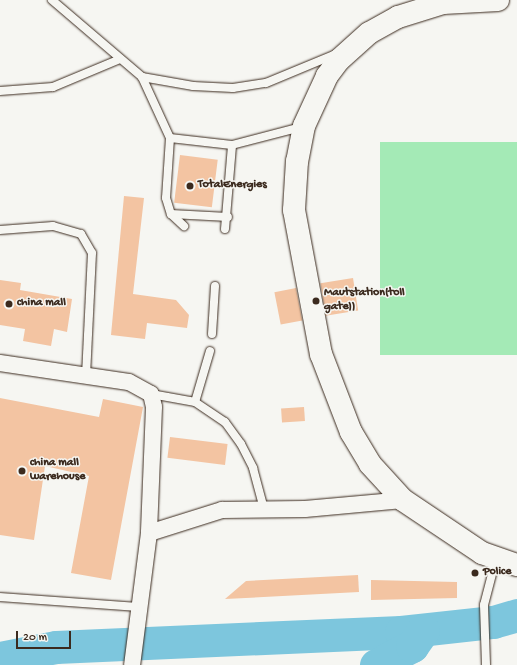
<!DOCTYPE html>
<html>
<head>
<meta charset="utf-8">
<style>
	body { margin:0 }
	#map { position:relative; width:517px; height:665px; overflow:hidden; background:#f6f6f2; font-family:"Gochi Hand",sans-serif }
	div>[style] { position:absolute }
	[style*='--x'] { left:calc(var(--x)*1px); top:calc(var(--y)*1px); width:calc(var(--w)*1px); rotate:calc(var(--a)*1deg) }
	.green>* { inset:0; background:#a4eab6; transform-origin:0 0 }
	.river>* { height:33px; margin:-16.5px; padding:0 16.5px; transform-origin:16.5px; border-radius:16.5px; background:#7dc6dd }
	.building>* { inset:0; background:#f3c4a2; transform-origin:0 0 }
	.roads { filter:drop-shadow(0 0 1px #3b2a1e) drop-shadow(0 0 1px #3b2a1e) }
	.service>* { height:8px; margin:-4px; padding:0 4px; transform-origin:4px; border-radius:4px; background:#f6f6f2 }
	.minor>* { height:16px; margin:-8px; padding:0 8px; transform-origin:8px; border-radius:8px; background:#f6f6f2 }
	.motorway>* { height:22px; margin:-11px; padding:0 11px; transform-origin:11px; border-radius:11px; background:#f6f6f2 }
	.dots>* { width:11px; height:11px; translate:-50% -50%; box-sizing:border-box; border:2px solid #f6f6f2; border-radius:50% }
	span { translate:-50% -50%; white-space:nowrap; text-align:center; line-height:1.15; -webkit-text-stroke:3px #f6f6f2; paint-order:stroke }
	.poi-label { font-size:12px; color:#3b2a1e; font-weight:700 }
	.left { translate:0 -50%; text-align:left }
	.scale { position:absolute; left:16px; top:631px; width:55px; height:18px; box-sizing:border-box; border:2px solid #3b2a1e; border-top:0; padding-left:5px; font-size:12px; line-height:14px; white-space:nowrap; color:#3b2a1e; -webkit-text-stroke:3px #f6f6f2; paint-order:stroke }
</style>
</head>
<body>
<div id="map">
	<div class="green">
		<i style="left:517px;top:142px;width:213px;height:137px;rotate:90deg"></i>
	</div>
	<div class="river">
		<i style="--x:0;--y:658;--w:57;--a:-11.1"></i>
		<i style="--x:56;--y:647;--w:345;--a:-2.5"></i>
		<i style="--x:401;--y:632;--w:93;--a:-6.2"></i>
		<i style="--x:493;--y:622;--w:25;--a:-16"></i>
		<i style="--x:376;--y:665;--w:41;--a:-27.8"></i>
		<i style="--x:412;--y:646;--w:19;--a:-55"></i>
	</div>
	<div class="building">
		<i style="left:180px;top:155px;width:38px;height:48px;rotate:7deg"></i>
		<i style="clip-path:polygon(124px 196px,144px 198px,133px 294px,176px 300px,189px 315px,187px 328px,147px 323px,145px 339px,111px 335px)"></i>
		<i style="left:353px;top:278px;width:33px;height:33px;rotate:81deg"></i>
		<i style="clip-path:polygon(0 280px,21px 283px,20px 290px,72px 299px,67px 332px,54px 329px,51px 346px,23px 341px,25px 329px,0 325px)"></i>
		<i style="left:296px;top:288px;width:33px;height:22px;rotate:79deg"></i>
		<i style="clip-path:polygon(0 398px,99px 417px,103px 399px,143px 407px,111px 580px,71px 573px,89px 476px,45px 466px,34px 540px,0 535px)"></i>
		<i style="left:304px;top:407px;width:14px;height:23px;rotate:86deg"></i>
		<i style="left:170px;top:437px;width:58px;height:21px;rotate:7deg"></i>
		<i style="clip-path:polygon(358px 575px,359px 592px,225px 599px,246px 581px)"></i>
		<i style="clip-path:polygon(371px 580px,457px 582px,457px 598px,371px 600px)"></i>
	</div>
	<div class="roads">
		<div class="service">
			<i style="--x:52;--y:0;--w:118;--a:40.5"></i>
			<i style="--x:142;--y:77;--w:52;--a:10"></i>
			<i style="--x:193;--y:86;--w:40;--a:2.9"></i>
			<i style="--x:233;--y:88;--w:33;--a:-9"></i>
			<i style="--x:266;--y:83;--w:76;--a:-22.5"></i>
			<i style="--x:142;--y:77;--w:67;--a:65.3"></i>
			<i style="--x:170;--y:138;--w:62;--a:6.4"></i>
			<i style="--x:232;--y:145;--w:71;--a:-14.6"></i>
			<i style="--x:0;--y:91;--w:53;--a:-4.3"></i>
			<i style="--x:53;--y:87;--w:73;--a:-22.7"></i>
			<i style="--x:170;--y:138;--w:60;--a:93.8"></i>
			<i style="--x:166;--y:198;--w:17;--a:73"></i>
			<i style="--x:171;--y:214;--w:18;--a:43"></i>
			<i style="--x:171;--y:214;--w:57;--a:3"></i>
			<i style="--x:225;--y:229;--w:84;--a:-85.2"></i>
			<i style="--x:0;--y:230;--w:53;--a:-4.3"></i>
			<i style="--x:53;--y:226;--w:29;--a:16"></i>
			<i style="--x:81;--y:234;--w:22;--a:60"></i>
			<i style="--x:92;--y:253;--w:122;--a:92.8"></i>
			<i style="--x:212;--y:334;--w:48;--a:-86.4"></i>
			<i style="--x:210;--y:351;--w:53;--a:106.4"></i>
			<i style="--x:195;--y:402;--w:36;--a:34"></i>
			<i style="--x:225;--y:422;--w:27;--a:54"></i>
			<i style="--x:241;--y:444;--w:27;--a:63"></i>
			<i style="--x:253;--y:468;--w:42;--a:75"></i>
			<i style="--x:151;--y:394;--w:45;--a:10.3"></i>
			<i style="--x:0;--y:597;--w:138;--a:4.1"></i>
			<i style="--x:486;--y:665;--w:60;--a:-91.9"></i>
			<i style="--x:484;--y:605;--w:48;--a:-75.4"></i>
		</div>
		<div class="minor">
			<i style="--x:0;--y:363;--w:130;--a:8.4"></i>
			<i style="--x:129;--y:382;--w:25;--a:29"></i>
			<i style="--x:151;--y:394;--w:13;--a:77"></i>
			<i style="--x:154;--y:407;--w:126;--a:92.3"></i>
			<i style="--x:149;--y:533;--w:133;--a:97.3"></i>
			<i style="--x:149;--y:533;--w:77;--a:-17.5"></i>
			<i style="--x:222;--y:510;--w:83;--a:-0.7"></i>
			<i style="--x:305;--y:509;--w:98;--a:-5.2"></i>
		</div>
		<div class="motorway">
			<i style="--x:498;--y:0;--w:55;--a:176.9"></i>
			<i style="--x:443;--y:3;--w:47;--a:162.7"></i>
			<i style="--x:398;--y:17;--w:33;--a:151"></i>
			<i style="--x:369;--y:33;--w:40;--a:138"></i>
			<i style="--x:339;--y:60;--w:20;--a:127"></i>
			<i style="--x:327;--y:76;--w:55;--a:114.7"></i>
			<i style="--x:304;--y:126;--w:36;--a:101"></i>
			<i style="--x:297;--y:161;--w:49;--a:93.5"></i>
			<i style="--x:294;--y:210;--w:147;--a:79.4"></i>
			<i style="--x:321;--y:354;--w:84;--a:69"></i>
			<i style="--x:351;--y:432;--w:37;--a:59"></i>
			<i style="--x:370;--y:464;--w:49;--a:47.5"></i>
			<i style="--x:403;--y:500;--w:95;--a:33.9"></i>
			<i style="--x:482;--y:553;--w:37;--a:19"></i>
		</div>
	</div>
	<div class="dots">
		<i style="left:190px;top:186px;background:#3b2a1e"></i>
		<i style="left:316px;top:301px;background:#3b2a1e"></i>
		<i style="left:9px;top:304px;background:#3b2a1e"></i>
		<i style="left:22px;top:471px;background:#3b2a1e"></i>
		<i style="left:475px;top:573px;background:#3b2a1e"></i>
	</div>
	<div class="poi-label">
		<span class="left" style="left:198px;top:186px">TotalEnergies</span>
		<span class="left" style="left:324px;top:301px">Mautstation(toll<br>gate))</span>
		<span class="left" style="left:17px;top:304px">china mall</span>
		<span class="left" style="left:30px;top:471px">china mall<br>warehouse</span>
		<span class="left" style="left:483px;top:573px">Police</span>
	</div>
	<div class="scale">20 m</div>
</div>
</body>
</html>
